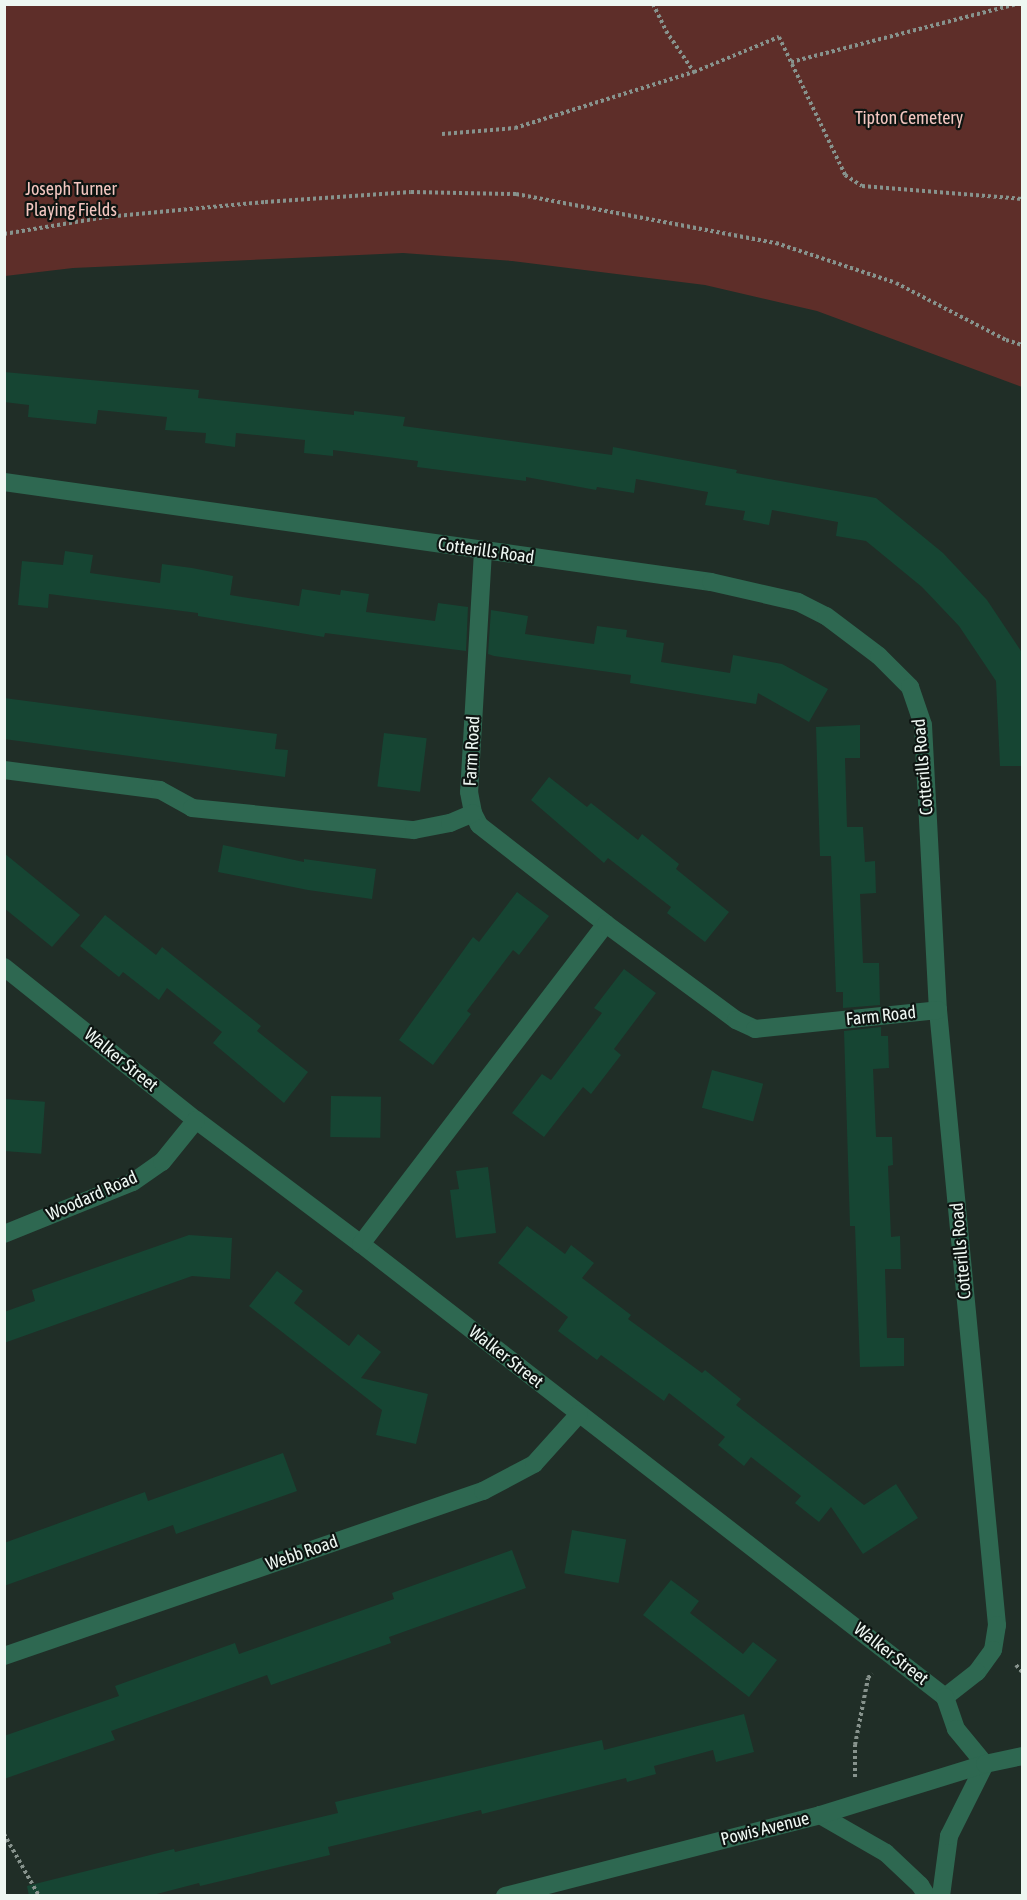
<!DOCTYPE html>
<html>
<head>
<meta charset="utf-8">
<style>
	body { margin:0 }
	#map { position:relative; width:1027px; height:1900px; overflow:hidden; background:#202e27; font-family:"Asap Condensed",sans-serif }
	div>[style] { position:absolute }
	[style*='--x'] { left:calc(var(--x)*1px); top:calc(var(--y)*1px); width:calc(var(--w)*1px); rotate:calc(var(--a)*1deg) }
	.green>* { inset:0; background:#5e2e29 }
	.building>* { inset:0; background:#164533; transform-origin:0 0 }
	.path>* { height:4px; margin-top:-2px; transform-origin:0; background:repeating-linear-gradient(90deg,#87938d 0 3px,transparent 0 6px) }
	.lane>* { height:18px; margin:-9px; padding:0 9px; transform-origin:9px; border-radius:9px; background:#2e6851 }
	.street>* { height:18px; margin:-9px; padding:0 9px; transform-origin:9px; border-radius:9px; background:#2e6851 }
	span { translate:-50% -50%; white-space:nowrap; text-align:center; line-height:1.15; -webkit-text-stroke:4.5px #0e1512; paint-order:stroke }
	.park-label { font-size:18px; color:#f4c7c1 }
	.street-label { font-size:18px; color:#eef7f2 }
	.frame { position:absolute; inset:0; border:6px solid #eef7f2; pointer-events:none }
</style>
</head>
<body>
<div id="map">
	<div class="green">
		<i style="clip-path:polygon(4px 5px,1022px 5px,1022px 387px,817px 311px,705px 285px,512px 261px,403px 253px,73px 268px,5px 276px)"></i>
	</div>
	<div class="building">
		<i style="clip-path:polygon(4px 372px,199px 390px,198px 398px,354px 415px,354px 411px,405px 417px,403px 426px,612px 455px,613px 447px,737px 470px,736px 473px,876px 498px,943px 553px,987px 600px,1023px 654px,1023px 766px,1000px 766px,996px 681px,959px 626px,922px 587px,866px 541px,836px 536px,838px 522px,772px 510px,769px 525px,743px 520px,745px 511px,705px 505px,708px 492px,636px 479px,634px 493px,597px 487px,596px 490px,526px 477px,526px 481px,417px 467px,418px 461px,333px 450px,333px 456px,304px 453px,305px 440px,236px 433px,235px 447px,205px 443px,206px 433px,165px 430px,167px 417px,98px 410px,96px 424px,28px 417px,29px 405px,4px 402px)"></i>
		<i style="clip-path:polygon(65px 551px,93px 555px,90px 573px,160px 583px,162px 564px,192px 568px,233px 576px,230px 595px,299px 606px,302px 589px,340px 595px,341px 590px,369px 594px,366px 612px,435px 621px,438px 603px,468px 607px,466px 651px,325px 633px,324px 637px,198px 616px,198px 613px,49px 594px,48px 608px,18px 605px,22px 561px,63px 565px)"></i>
		<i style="clip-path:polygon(491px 610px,528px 616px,525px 634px,594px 644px,597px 626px,627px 630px,626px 637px,664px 643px,661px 662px,730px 673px,733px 655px,782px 664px,828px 689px,809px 722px,758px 693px,756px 704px,630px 683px,631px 675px,494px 656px,488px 654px)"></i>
		<i style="clip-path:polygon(4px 698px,277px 734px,275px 749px,288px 750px,285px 777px,4px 739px)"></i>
		<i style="clip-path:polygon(860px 725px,860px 758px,845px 758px,847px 827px,863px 827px,865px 862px,875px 861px,876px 893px,860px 894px,863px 963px,879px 963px,880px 1005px,843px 1008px,843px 992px,836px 992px,831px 856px,820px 856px,816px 727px)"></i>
		<i style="left:384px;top:733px;width:43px;height:54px;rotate:7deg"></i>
		<i style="clip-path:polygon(549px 777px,587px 807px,591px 803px,638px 840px,642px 834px,679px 864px,676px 869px,729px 912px,705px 942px,667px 913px,671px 907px,608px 858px,604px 863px,531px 800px)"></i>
		<i style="clip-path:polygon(223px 845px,304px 862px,304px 859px,376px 869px,372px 899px,308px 890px,218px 872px)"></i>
		<i style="clip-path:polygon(4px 853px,80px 915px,52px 947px,4px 908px)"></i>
		<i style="clip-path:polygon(517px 892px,549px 916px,519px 955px,513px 950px,467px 1011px,471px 1014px,433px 1065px,399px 1040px,473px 937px,479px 942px)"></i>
		<i style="clip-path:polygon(105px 915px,156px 955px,162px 947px,261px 1026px,257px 1031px,308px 1072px,284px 1103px,213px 1043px,222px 1032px,167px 988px,159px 1000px,123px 972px,119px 977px,80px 946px)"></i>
		<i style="clip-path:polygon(624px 969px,656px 993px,614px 1049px,621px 1055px,591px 1094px,583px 1087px,544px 1137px,512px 1113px,542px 1074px,551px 1080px,602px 1013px,594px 1008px)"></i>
		<i style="clip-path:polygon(881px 1027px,881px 1036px,888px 1036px,889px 1068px,873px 1069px,876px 1137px,892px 1137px,893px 1165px,888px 1166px,891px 1237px,900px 1236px,901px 1269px,885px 1269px,887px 1338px,904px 1338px,904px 1366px,860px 1367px,855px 1226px,850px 1226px,844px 1031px)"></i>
		<i style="left:712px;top:1070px;width:53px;height:39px;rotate:15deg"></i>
		<i style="left:331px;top:1096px;width:50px;height:41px;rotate:1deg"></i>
		<i style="left:4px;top:1099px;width:41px;height:52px;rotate:4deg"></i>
		<i style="clip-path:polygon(488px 1167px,496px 1233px,456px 1238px,450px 1190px,459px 1189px,456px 1171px)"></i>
		<i style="clip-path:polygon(527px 1226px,565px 1254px,571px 1245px,594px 1263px,582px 1278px,631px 1315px,628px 1319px,702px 1373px,705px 1370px,741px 1399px,736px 1405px,864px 1505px,896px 1484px,918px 1518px,863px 1554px,831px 1507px,819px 1522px,795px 1503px,801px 1496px,751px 1457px,744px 1466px,718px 1445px,725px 1437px,669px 1393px,664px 1401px,601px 1355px,597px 1360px,558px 1331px,568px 1317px,498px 1263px)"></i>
		<i style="clip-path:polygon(189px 1235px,232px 1238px,230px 1279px,192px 1276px,4px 1343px,4px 1312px,35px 1301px,32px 1290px)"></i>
		<i style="clip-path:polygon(277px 1271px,303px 1291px,294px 1303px,349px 1346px,358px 1334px,381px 1352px,361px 1378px,428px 1394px,416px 1444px,376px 1435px,382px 1410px,249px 1306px)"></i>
		<i style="clip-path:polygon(283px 1453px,297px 1491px,176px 1534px,173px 1525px,4px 1586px,4px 1543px,145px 1492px,148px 1501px)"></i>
		<i style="left:572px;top:1530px;width:55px;height:44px;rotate:10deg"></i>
		<i style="clip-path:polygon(512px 1550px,526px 1588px,389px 1637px,391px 1643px,271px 1685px,267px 1675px,111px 1731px,115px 1740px,4px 1779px,4px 1736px,119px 1696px,115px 1686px,235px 1643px,239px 1654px,394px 1599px,392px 1593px)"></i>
		<i style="clip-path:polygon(671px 1580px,699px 1601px,690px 1613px,743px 1654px,753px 1642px,777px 1660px,749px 1697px,643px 1615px)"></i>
		<i style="clip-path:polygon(744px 1714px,754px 1752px,716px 1762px,713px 1750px,654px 1766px,656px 1774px,627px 1782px,626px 1778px,482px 1814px,481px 1810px,328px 1847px,330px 1855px,200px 1886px,199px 1883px,149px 1896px,29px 1896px,27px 1886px,174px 1849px,175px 1852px,338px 1813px,335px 1802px,602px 1740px,604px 1750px)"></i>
	</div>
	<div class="path">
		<i style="--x:653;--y:4;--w:30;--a:64"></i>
		<i style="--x:666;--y:31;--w:50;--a:55.7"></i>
		<i style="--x:791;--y:62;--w:233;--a:-14.4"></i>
		<i style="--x:442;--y:134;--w:73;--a:-4.7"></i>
		<i style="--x:515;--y:128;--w:188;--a:-17.4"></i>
		<i style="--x:694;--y:72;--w:92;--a:-22.4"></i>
		<i style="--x:779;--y:37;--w:153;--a:64.4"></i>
		<i style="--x:845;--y:175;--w:20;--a:33"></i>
		<i style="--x:862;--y:186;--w:161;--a:4.6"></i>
		<i style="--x:4;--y:234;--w:103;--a:-9.5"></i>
		<i style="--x:106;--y:217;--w:160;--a:-5.4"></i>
		<i style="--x:265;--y:202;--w:146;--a:-3.9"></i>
		<i style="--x:411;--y:192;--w:105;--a:1.1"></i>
		<i style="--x:516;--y:194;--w:265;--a:10.7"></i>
		<i style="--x:776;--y:243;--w:126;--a:18.4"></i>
		<i style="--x:896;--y:283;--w:124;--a:27.4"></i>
		<i style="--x:1006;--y:340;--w:17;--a:17"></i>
		<i style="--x:1016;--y:1665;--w:9;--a:49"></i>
		<i style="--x:855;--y:1777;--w:32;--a:-90"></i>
		<i style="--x:855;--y:1745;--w:68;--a:-79"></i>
		<i style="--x:868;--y:1678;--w:6;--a:-51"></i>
		<i style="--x:4;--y:1834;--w:71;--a:60.6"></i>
	</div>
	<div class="lane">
		<i style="--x:820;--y:1815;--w:76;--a:29.9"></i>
		<i style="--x:886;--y:1853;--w:47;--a:43.3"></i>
		<i style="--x:920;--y:1885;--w:13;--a:58"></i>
		<i style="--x:941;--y:1896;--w:61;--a:-82.4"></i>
		<i style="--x:949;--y:1836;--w:80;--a:-63.4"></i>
	</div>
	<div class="street">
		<i style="--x:4;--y:482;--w:714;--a:8.05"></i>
		<i style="--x:711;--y:582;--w:89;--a:12.9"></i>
		<i style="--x:798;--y:602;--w:31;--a:27"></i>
		<i style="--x:826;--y:616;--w:66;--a:37"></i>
		<i style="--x:879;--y:656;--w:44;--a:45"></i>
		<i style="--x:910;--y:687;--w:40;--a:71.1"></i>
		<i style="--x:923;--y:725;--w:285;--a:87"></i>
		<i style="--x:938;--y:1010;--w:618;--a:84.52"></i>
		<i style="--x:997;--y:1625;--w:25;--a:99"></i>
		<i style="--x:993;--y:1650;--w:27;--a:126"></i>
		<i style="--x:977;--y:1672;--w:41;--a:142"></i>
		<i style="--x:483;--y:551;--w:241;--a:93.3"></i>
		<i style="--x:469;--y:792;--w:21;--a:79"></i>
		<i style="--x:473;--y:813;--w:13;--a:63"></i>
		<i style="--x:479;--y:825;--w:161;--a:37.9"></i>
		<i style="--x:4;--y:770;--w:157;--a:7.3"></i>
		<i style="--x:160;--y:790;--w:37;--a:29"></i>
		<i style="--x:192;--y:808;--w:223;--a:5.7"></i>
		<i style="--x:414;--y:830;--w:37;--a:-11"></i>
		<i style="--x:450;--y:823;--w:25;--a:-23"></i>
		<i style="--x:4;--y:967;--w:246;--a:38.6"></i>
		<i style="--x:196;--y:1120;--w:206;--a:36.9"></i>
		<i style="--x:361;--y:1244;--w:739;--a:37.8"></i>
		<i style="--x:945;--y:1697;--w:34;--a:71"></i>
		<i style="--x:956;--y:1729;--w:45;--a:50.4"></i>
		<i style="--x:4;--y:1234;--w:139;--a:-22"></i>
		<i style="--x:133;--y:1182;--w:35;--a:-35"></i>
		<i style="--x:162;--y:1162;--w:54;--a:-51"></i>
		<i style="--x:361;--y:1244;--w:403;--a:-52.6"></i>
		<i style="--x:606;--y:924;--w:162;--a:36.4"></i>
		<i style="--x:736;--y:1020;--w:21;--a:25"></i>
		<i style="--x:755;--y:1029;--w:184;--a:-5.9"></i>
		<i style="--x:4;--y:1656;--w:507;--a:-19.01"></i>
		<i style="--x:483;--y:1491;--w:58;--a:-27.9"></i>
		<i style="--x:534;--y:1464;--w:67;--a:-48"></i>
		<i style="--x:505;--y:1896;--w:325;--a:-14.4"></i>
		<i style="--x:820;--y:1815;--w:173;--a:-17.2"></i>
		<i style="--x:985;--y:1764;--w:38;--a:-12"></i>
	</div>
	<div class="park-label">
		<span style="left:909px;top:118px">Tipton Cemetery</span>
		<span style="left:71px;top:200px">Joseph Turner<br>Playing Fields</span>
	</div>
	<div class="street-label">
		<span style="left:486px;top:551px;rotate:8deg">Cotterills Road</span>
		<span style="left:472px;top:751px;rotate:-87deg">Farm Road</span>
		<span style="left:923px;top:767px;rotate:-95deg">Cotterills Road</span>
		<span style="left:881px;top:1016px;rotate:-6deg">Farm Road</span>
		<span style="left:121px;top:1060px;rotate:39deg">Walker Street</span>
		<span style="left:92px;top:1196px;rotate:-24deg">Woodard Road</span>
		<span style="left:961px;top:1251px;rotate:-95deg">Cotterills Road</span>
		<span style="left:506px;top:1357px;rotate:38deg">Walker Street</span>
		<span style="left:302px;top:1553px;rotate:-19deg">Webb Road</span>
		<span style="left:891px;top:1654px;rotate:38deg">Walker Street</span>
		<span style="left:765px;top:1829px;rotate:-14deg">Powis Avenue</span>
	</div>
	<div class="frame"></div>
</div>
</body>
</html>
